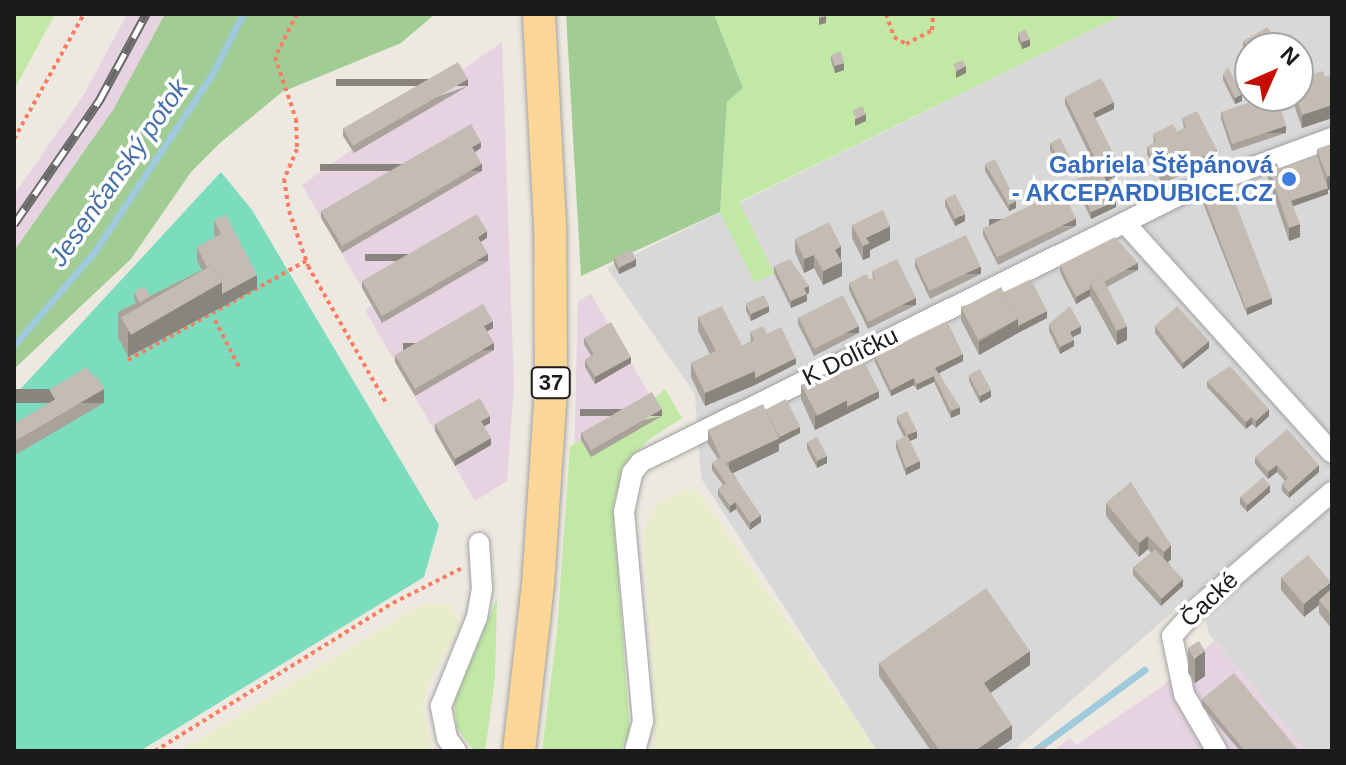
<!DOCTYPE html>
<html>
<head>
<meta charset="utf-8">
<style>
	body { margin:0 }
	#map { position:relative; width:1346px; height:765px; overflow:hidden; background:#ede9e0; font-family:Arial,sans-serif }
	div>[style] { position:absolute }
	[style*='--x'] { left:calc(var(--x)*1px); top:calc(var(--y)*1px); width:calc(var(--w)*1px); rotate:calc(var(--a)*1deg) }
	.residential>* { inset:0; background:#d9d8d8 }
	.industrial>* { inset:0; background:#e6d2e1 }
	.farmland>* { inset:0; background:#e8ecca }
	.grass>* { inset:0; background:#c1e8a4 }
	.forest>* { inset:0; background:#a1cc94 }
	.pitch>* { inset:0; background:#7cddbe }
	.stream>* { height:7px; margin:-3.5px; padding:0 3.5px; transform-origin:3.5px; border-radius:3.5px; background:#9fcadb }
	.path>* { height:4px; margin-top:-2px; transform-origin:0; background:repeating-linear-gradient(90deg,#fa7c63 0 4px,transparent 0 8px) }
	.roads { filter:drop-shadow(0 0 2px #a2a2a2) drop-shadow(0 0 2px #a2a2a2) }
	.minor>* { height:20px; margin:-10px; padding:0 10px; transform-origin:10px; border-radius:10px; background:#fff }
	.primary>* { height:32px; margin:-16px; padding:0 16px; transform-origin:16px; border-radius:16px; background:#fcd696 }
	.rail>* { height:9px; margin-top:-4.5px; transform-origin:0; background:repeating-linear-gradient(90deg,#fff 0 18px,#696969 0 36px); box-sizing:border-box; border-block:2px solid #696969 }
	.wall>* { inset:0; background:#a9a29a }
	.shaded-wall>* { inset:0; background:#89847d; transform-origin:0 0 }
	.building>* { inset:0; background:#c4bcb3; transform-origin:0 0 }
	.dots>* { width:22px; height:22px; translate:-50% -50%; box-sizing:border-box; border:4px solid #fff; border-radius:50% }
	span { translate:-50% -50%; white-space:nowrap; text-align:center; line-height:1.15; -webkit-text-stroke:7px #fff; paint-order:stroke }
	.shield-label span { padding:2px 6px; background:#fff; border:2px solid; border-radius:6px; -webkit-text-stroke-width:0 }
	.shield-label { font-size:22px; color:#1b1b1b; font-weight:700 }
	.shop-label { font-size:24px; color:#366cbe; font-weight:700 }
	.right { translate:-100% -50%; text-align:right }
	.street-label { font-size:24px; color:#1b1b1b }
	.water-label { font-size:26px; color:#4872a9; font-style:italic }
	.frame { position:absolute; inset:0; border:16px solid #1b1b1b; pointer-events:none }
	.north { position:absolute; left:1234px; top:32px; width:80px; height:80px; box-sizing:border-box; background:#fff; border:2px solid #a4a4a4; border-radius:50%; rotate:45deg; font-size:22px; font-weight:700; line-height:32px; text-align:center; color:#1b1b1b }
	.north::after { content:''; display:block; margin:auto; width:28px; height:36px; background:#c50d00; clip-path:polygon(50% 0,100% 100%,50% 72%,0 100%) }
</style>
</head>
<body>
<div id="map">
	<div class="residential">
		<i style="clip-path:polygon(evenodd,1124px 14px,1332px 14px,1332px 751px,1306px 751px,1209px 634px,1198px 590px,1013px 751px,877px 751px,701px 478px,695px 394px,607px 268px,1124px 14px,1250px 48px,1298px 48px,1298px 96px,1250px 96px,1250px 48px)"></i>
	</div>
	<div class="industrial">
		<i style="clip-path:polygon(127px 14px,165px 14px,113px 110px,14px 251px,14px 195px,85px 93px)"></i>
		<i style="clip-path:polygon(502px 42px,514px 385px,507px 481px,475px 501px,365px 310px,372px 305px,302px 185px)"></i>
		<i style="clip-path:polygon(591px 294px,662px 416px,574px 467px,578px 301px)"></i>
		<i style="clip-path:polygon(1214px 641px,1306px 751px,1053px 751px,1070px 738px,1076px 745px,1163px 686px)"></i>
	</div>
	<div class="farmland">
		<i style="clip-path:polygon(688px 488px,698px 491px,877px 751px,653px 751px,656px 718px,643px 535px,655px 505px)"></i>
		<i style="clip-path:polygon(424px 603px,451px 605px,460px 625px,428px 684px,423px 710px,432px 751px,180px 751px)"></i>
	</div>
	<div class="grass">
		<i style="clip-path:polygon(14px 14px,55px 14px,14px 90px)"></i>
		<i style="clip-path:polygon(714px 14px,1124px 14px,739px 202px,774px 273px,755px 283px,720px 212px,727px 102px,743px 88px)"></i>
		<i style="clip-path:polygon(665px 389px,682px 418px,648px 440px,625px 466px,613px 507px,630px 734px,620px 751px,542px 751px,557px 632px,570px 446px,581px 440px,591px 456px)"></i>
		<i style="clip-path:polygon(497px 598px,495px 678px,485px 751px,474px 751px,457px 728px,454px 701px)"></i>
	</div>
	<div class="forest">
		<i style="clip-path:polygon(165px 14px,435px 14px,401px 43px,282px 92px,220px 143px,191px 172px,131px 259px,14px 369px,14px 251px,113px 110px)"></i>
		<i style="clip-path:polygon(566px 14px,714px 14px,743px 88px,727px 102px,720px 212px,581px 276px)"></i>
	</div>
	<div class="pitch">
		<i style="clip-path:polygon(221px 172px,252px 210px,439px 525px,424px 577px,140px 751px,14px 751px,14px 396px)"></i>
	</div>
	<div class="stream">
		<i style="--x:14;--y:345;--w:124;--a:-49.2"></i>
		<i style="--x:95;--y:251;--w:210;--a:-56.5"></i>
		<i style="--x:211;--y:76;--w:70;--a:-62.7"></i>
		<i style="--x:1034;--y:751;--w:137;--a:-36.4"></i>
	</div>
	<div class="path">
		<i style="--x:297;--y:14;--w:48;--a:117.1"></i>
		<i style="--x:275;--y:57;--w:65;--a:71.3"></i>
		<i style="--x:296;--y:119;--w:30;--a:88"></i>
		<i style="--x:297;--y:149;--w:33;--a:113"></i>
		<i style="--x:284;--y:179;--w:32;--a:81"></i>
		<i style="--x:289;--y:211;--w:58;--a:70.9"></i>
		<i style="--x:308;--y:266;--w:158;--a:60.3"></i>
		<i style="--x:886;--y:14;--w:24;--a:71"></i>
		<i style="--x:894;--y:37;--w:14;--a:30"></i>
		<i style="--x:906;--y:44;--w:30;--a:-28"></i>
		<i style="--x:932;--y:30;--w:16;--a:-86"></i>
		<i style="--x:14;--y:139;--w:143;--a:-60.8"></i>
		<i style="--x:215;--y:320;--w:53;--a:62.9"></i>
		<i style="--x:128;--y:360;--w:204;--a:-29.1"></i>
		<i style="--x:155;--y:751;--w:280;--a:-31.9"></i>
		<i style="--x:393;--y:603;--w:77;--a:-26.9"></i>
	</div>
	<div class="roads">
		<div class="minor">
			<i style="--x:1125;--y:223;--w:309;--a:48"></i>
			<i style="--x:456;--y:751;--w:16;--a:-125"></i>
			<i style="--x:447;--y:738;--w:33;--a:-101"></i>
			<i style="--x:441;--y:706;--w:96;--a:-68"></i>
			<i style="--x:477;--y:617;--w:28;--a:-80"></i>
			<i style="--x:482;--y:589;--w:46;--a:-93.7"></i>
			<i style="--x:635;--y:751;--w:31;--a:-75"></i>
			<i style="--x:643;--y:721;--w:210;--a:-95.2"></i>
			<i style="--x:624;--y:512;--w:40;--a:-78"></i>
			<i style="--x:632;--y:473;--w:14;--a:-51"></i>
			<i style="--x:641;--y:462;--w:606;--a:-26.35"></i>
			<i style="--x:1184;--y:193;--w:158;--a:-20.4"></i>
			<i style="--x:1217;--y:751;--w:66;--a:-120.1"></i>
			<i style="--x:1184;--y:694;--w:59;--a:-101.7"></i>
			<i style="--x:1172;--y:636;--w:38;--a:-48"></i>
			<i style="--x:1197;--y:608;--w:178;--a:-40.7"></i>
		</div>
		<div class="primary">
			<i style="--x:519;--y:751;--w:167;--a:-83.5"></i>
			<i style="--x:538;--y:585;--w:196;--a:-86.2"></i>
			<i style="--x:551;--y:389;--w:164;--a:-90.3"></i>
			<i style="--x:550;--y:225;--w:211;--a:-93"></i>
		</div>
	</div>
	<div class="rail">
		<i style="--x:14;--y:224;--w:150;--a:-55.4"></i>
		<i style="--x:99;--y:101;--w:99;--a:-61.6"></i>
	</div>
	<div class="wall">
		<i style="clip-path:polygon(1018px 33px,1030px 46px,1022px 49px,1018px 40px)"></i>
		<i style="clip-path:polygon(1243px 41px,1250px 48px,1250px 65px,1243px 54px)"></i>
		<i style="clip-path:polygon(831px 55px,844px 70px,835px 73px,831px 61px)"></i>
		<i style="clip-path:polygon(1223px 74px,1242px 101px,1235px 104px,1223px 80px)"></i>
		<i style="clip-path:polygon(1332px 75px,1332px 118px,1302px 128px,1291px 96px,1298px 96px,1307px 76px,1325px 77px)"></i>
		<i style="clip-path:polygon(468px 86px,354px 153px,343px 136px,343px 129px)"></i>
		<i style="clip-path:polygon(1065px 97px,1114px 109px,1095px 118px,1120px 174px,1106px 181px,1116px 207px,1091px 219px,1076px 187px,1076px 180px,1097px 170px,1065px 104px)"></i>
		<i style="clip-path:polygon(1221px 112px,1286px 133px,1232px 151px,1221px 119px)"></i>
		<i style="clip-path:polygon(1182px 118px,1217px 157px,1162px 184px,1147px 154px,1147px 147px,1154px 143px,1153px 134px,1177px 132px,1184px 128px)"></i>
		<i style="clip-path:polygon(1050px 143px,1071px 167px,1061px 172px,1050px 150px)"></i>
		<i style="clip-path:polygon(1332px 144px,1332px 189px,1328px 190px,1328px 194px,1293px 206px,1300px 237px,1289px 241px,1268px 179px,1268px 166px,1280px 169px,1317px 156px,1317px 149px)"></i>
		<i style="clip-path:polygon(481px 148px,475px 152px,482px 171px,342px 253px,321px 218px,321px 211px)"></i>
		<i style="clip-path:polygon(985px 164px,1016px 208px,1009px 211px,985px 171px)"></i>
		<i style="clip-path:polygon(1203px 196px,1272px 304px,1247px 315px,1203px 203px)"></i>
		<i style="clip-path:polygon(945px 199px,965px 221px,955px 226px,945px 206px)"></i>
		<i style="clip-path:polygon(214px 220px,257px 288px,128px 357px,118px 337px,118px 312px,136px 303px,134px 299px,134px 292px,150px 296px,202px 270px,197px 261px,197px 247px,216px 237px,214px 234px)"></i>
		<i style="clip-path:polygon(852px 225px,890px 240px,870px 250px,870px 257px,863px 260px,852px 238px)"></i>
		<i style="clip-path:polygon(1076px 226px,998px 265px,983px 235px,983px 228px)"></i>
		<i style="clip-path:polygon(487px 238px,481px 242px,488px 261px,382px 323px,362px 288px,362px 281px)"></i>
		<i style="clip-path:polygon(795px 239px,841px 260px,842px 276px,823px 285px,814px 268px,804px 273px,795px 252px)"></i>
		<i style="clip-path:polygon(614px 257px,636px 266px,619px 274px,614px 264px)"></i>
		<i style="clip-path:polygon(915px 261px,981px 274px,930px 299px,915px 267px)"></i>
		<i style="clip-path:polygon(1060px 265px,1138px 270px,1107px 287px,1127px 340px,1117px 345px,1090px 296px,1076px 304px,1060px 272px)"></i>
		<i style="clip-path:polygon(774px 266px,809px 293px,807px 294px,807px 301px,791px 308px,774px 273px)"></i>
		<i style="clip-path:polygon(872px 271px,916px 305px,868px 329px,849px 290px,849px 283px,873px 279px)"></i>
		<i style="clip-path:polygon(1004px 292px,1047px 318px,1018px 333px,979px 355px,961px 320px,961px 307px)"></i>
		<i style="clip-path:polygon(746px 304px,769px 312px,751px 321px,746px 311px)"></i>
		<i style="clip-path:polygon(698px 317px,742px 346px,751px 341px,750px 332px,767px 334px,796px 364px,755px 385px,705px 406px,691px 377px,691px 363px,710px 354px,698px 331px)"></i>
		<i style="clip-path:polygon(798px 317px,859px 333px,814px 356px,798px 324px)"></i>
		<i style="clip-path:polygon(1049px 324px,1081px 333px,1073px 337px,1074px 346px,1060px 354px,1049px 331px)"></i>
		<i style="clip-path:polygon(1155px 326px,1209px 348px,1183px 369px,1155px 333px)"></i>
		<i style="clip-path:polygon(493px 328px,487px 331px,494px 350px,415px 396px,395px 362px,395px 355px)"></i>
		<i style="clip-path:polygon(584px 338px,631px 363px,595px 384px,585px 367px,585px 360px,591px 356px,584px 344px)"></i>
		<i style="clip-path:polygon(875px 356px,963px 361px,939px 373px,960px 414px,951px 418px,934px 382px,917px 390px,914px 385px,891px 396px,875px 362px)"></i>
		<i style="clip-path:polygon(835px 375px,879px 398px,815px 430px,801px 399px,801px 385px)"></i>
		<i style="clip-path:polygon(969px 375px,991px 397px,980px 403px,969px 381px)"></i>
		<i style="clip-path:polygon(1207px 381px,1269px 416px,1256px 428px,1252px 424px,1246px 429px,1207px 387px)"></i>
		<i style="clip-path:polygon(49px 390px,104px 403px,17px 454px,14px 449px,14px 424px,52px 401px,49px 396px)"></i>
		<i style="clip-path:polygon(765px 409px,800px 433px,779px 444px,779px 451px,733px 473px,761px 522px,750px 530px,736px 509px,730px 513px,718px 496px,718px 489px,723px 485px,712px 470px,712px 463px,718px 459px,708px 444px,708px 431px)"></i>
		<i style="clip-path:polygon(662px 416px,591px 457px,581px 440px,581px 433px)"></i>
		<i style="clip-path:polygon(897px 416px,917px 438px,910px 441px,920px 468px,906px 475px,896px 448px,896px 441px,904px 437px,897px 423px)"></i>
		<i style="clip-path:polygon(490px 423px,484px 426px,491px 445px,455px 466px,435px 431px,435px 424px)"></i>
		<i style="clip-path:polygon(807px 442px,827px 463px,817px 468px,807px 449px)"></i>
		<i style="clip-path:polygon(1255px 457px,1319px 472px,1289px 498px,1282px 491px,1282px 484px,1285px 481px,1277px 472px,1268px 479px,1255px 464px)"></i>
		<i style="clip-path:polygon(1131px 482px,1171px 559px,1168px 562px,1183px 586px,1161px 606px,1133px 575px,1133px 568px,1151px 553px,1148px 549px,1139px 557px,1106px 516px,1106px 503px)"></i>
		<i style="clip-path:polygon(1270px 492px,1247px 512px,1240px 504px,1240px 497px)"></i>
		<i style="clip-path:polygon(1281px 577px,1331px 591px,1332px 592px,1332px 629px,1319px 613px,1319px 605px,1304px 617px,1281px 590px)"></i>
		<i style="clip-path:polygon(1188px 648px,1205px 676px,1195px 683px,1188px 673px)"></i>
		<i style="clip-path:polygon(879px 663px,1030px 665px,991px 693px,1012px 739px,994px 751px,931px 751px,879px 676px)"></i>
		<i style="clip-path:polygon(1202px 699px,1299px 751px,1240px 751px,1202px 706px)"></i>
	</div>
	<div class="shaded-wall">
		<i style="clip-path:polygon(826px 16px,826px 23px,819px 25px,819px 18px)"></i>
		<i style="clip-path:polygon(1030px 39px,1030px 46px,1022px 49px,1022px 42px)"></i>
		<i style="clip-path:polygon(844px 63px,844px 70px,835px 73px,835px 66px)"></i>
		<i style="clip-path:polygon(966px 66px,966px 73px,956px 78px,956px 71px)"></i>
		<i style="left:468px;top:79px;width:7px;height:132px;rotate:90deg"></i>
		<i style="clip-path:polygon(1242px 94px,1242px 101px,1235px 104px,1235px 98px)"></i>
		<i style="clip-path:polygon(1114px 102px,1114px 109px,1093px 119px,1093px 113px)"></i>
		<i style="clip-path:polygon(1332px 105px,1332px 118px,1302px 128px,1302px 115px)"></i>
		<i style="clip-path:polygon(866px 114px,866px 121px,855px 126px,855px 119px)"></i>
		<i style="left:1286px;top:126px;width:7px;height:57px;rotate:90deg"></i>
		<i style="clip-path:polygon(481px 142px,481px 148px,472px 154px,472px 147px)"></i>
		<i style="left:1217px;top:150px;width:7px;height:61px;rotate:90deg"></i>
		<i style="clip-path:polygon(1071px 160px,1071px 167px,1061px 172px,1061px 165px)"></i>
		<i style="left:482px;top:164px;width:7px;height:162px;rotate:90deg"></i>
		<i style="clip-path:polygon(1120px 167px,1120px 174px,1104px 183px,1104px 176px)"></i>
		<i style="clip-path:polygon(1332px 175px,1332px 189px,1328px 190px,1328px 194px,1288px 208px,1288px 201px,1327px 188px,1327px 177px)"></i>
		<i style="clip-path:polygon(1016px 201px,1016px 208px,1009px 211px,1009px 205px)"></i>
		<i style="clip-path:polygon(1116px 201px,1116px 207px,1091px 219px,1091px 212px)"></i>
		<i style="clip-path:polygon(965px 214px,965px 221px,955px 226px,955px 219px)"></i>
		<i style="left:1076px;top:219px;width:7px;height:87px;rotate:90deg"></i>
		<i style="clip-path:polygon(1300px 224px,1300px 237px,1289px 241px,1289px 228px)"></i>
		<i style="clip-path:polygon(890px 226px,890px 240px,870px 250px,870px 257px,863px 260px,863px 246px,866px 238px)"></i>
		<i style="clip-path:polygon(487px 231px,487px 238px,478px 243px,478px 237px)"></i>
		<i style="clip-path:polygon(841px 246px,841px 260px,835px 264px,835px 250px)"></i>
		<i style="left:488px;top:254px;width:7px;height:123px;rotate:90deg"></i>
		<i style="clip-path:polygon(814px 255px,814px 268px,804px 273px,804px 259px)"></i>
		<i style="clip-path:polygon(636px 259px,636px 266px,619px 274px,619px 268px)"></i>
		<i style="clip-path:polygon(842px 262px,842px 276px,823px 285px,823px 271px)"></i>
		<i style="left:1138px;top:263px;width:7px;height:51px;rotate:90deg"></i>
		<i style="left:981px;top:267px;width:7px;height:57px;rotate:90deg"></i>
		<i style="clip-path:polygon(257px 275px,257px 288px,222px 307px,222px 294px)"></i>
		<i style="clip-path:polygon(222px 282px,222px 307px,128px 357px,128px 332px)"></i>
		<i style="clip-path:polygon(809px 286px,809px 293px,807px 294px,807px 301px,791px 308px,791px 301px,804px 288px)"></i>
		<i style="clip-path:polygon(1090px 289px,1090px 296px,1076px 304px,1076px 297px)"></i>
		<i style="left:916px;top:298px;width:7px;height:54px;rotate:90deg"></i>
		<i style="clip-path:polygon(1272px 298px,1272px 304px,1247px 315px,1247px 308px)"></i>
		<i style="clip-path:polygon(769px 306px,769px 312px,751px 321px,751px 314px)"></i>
		<i style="clip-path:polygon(1047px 311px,1047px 318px,1018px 333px,1018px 326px)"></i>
		<i style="clip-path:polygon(1018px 319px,1018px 333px,979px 355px,979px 342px)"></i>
		<i style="clip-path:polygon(493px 321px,493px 328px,484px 333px,484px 326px)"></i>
		<i style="left:859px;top:326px;width:7px;height:51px;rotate:90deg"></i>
		<i style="clip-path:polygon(1081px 326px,1081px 333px,1070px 338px,1070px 332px)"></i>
		<i style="clip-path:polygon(1127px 326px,1127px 340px,1117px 345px,1117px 331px)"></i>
		<i style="clip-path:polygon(1074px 340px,1074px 346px,1060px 354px,1060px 347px)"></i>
		<i style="clip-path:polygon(1209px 341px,1209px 348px,1183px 369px,1183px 363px)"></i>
		<i style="left:494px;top:343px;width:7px;height:91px;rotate:90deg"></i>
		<i style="clip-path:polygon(963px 354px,963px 361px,935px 375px,935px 368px)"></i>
		<i style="clip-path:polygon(631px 357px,631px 363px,595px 384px,595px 377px)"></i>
		<i style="clip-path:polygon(796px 358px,796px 364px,755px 385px,755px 378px)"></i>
		<i style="clip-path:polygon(755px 371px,755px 385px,705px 406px,705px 393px)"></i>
		<i style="clip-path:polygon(934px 376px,934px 382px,917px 390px,917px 384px)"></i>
		<i style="clip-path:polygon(914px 378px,914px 385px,891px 396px,891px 390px)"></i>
		<i style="left:104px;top:389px;width:14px;height:101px;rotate:90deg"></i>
		<i style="clip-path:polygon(991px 390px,991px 397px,980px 403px,980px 396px)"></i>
		<i style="clip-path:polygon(879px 391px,879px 398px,815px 430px,815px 416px,847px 400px)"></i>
		<i style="clip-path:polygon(960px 407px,960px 414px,951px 418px,951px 411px)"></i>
		<i style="left:662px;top:409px;width:7px;height:82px;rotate:90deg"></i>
		<i style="clip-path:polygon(1269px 409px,1269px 416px,1256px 428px,1256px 421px)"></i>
		<i style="clip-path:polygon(490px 416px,490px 423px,481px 428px,481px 421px)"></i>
		<i style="clip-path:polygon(1252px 417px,1252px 424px,1246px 429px,1246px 422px)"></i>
		<i style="clip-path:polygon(800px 427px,800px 433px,779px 444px,779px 451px,729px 475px,729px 462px)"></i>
		<i style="clip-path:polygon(917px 431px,917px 438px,907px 442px,907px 435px)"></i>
		<i style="clip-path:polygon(491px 438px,491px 445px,455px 466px,455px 459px)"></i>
		<i style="clip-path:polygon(827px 456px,827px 463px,817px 468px,817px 461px)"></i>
		<i style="clip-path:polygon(920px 461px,920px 468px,906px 475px,906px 468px)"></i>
		<i style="clip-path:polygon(1277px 465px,1277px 472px,1268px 479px,1268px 472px)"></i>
		<i style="clip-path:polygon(1319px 465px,1319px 472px,1289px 498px,1289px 492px)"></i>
		<i style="clip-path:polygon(1270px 485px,1270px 492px,1247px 512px,1247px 505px)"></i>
		<i style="clip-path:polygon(736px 502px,736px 509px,730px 513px,730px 506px)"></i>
		<i style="clip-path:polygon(761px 515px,761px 522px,750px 530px,750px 523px)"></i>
		<i style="clip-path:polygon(1148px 536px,1148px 549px,1139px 557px,1139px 543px)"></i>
		<i style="clip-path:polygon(1171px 545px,1171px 559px,1164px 566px,1164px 552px)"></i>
		<i style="clip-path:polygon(1183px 579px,1183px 586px,1161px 606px,1161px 599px)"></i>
		<i style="clip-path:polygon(1331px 582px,1331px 595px,1319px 600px,1319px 605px,1304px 617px,1304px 604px)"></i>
		<i style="clip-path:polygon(1030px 651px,1030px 665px,984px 697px,984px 683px)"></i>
		<i style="clip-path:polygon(1205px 651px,1205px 676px,1195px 683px,1195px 658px)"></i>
		<i style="clip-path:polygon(1012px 725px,1012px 739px,994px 751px,975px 751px)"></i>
	</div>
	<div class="building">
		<i style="clip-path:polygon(817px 14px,826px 14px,826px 16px,819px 18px)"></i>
		<i style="clip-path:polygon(1268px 27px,1279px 48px,1250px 48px,1250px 52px,1243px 41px)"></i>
		<i style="clip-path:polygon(1025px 29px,1030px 39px,1022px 42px,1018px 33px)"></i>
		<i style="clip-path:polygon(841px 51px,844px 63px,835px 66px,831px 55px)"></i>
		<i style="clip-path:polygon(963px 60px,966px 66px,956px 71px,953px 64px)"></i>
		<i style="left:458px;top:62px;width:20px;height:133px;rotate:60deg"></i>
		<i style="clip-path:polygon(1228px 67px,1242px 94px,1235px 98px,1223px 74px)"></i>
		<i style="clip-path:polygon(1305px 68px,1307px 76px,1323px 71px,1332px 97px,1332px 105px,1302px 115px,1296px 96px,1298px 96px,1298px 70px)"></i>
		<i style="clip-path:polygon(1332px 75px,1332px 97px,1325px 77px)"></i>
		<i style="clip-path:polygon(1101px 78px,1114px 102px,1093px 113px,1120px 167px,1104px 176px,1116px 201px,1091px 212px,1076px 180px,1100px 168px,1065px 97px)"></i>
		<i style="clip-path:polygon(1268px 96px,1277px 96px,1286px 126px,1232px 144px,1221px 112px)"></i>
		<i style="left:862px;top:106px;width:9px;height:11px;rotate:63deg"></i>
		<i style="clip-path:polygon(1197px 111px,1217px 150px,1162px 177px,1147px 147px,1156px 142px,1153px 134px,1173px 124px,1177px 132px,1186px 127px,1182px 118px)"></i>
		<i style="clip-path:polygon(471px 124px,481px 142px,472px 147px,482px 164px,342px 246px,321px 211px)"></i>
		<i style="left:1060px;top:138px;width:25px;height:11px;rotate:63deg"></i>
		<i style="clip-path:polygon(1332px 144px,1332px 175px,1327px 177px,1317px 149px)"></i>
		<i style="left:1317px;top:156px;width:34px;height:39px;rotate:71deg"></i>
		<i style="clip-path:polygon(995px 159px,1016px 201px,1009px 205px,985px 164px)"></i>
		<i style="clip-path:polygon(1277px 163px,1300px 224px,1289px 228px,1268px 166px)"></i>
		<i style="left:1229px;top:186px;width:120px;height:28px;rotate:69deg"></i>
		<i style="left:1062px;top:190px;width:32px;height:88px;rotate:64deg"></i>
		<i style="left:955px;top:194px;width:22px;height:11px;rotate:63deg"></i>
		<i style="clip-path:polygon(883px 210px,890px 226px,866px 238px,870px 243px,863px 246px,852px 225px)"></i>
		<i style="clip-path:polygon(477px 214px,487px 231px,478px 237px,488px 254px,382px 316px,362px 281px)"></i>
		<i style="clip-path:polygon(226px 215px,257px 275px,222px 294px,222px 282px,212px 265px,207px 267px,197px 247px,221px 234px,214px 220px)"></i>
		<i style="clip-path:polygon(829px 222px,841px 246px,835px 250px,842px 262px,823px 271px,814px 255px,804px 259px,795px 239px)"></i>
		<i style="left:966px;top:235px;width:35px;height:57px;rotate:65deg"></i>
		<i style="clip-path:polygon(1115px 237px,1138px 263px,1104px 282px,1102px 277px,1090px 283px,1090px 289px,1076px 297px,1060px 265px)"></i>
		<i style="left:631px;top:249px;width:11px;height:19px;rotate:63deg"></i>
		<i style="clip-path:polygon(790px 259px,809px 286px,804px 288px,807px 294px,791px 301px,774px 266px)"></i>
		<i style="clip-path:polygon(897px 259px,916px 298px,868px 322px,849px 283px,866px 274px,870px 280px,875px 278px,872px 271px)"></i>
		<i style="left:212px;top:265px;width:20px;height:105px;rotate:60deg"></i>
		<i style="clip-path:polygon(1102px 277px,1127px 326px,1117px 331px,1090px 283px)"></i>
		<i style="clip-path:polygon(1031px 279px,1047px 311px,1018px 326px,1018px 319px,1004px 292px)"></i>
		<i style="left:144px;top:286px;width:12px;height:12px;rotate:59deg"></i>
		<i style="left:1001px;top:287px;width:36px;height:45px;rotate:62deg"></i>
		<i style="left:764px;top:295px;width:12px;height:20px;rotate:66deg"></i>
		<i style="left:843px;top:295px;width:35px;height:50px;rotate:63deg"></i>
		<i style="clip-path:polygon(483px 304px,493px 321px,484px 326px,494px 343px,415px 389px,395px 355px)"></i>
		<i style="clip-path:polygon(722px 306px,755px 371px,705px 393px,691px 363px,716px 351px,698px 317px)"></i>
		<i style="clip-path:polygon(1070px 306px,1081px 326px,1070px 332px,1074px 340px,1060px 347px,1049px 324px)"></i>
		<i style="clip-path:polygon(1177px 306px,1209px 341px,1183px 363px,1155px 326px)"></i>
		<i style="clip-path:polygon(947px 321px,963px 354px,935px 368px,960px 407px,951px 411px,934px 376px,917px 384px,914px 378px,891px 390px,875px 356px)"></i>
		<i style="clip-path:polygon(611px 322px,631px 357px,595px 377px,585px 360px,594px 354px,584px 338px)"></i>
		<i style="clip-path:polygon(763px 326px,767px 334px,781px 327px,796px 358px,755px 378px,755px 371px,742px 346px,754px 340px,750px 332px)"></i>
		<i style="clip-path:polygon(864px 361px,879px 391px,847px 407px,847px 400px,835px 375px)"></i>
		<i style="clip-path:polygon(1230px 366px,1269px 409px,1256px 421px,1252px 417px,1246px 422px,1207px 381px)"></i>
		<i style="left:87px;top:367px;width:12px;height:44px;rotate:59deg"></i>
		<i style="left:980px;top:369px;width:24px;height:13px;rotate:62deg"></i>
		<i style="left:832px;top:370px;width:34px;height:34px;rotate:63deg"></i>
		<i style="clip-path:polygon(96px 375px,104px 389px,17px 440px,14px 436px,14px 424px)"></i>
		<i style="left:652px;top:392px;width:20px;height:82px;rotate:60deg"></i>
		<i style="clip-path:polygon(480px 398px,490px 416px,481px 421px,491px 438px,455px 459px,435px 424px)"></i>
		<i style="left:786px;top:399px;width:31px;height:23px;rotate:63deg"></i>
		<i style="left:763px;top:404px;width:38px;height:61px;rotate:65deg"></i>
		<i style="clip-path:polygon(907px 411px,917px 431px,907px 435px,920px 461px,906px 468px,896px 441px,907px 435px,897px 416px)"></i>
		<i style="clip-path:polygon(1287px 429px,1319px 465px,1289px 492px,1282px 484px,1288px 478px,1277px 465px,1268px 472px,1255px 457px)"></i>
		<i style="left:817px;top:437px;width:21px;height:11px;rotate:62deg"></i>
		<i style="clip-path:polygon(721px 457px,761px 515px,750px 523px,736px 502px,730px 506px,718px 489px,726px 483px,712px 463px)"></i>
		<i style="left:1263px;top:477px;width:11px;height:30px;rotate:49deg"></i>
		<i style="clip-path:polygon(1131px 482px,1171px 545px,1164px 552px,1148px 536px,1139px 543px,1106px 503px)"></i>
		<i style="left:1155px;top:549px;width:41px;height:29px;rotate:47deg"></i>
		<i style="left:1308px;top:555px;width:35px;height:35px;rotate:50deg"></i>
		<i style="clip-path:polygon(986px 588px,1030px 651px,984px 683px,1012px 725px,975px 751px,940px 751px,879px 663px)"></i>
		<i style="clip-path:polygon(1330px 590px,1332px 592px,1332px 616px,1319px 600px)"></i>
		<i style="left:1199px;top:641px;width:12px;height:13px;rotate:59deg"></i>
		<i style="clip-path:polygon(1234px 673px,1299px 751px,1245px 751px,1202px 699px)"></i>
		<i style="clip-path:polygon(1043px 745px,1048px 751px,1035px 751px)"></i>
	</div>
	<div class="dots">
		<i style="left:1289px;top:179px;background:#3f7fe0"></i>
	</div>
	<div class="shield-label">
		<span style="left:551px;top:383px">37</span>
	</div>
	<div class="shop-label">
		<span class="right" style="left:1273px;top:179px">Gabriela Štěpánová<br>- AKCEPARDUBICE.CZ</span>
	</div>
	<div class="street-label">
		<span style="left:850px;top:356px;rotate:-26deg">K Dolíčku</span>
		<span style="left:1209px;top:599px;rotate:-43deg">Čacké</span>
	</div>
	<div class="water-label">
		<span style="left:119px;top:173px;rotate:-55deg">Jesenčanský potok</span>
	</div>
	<div class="frame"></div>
	<div class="north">N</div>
</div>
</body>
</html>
